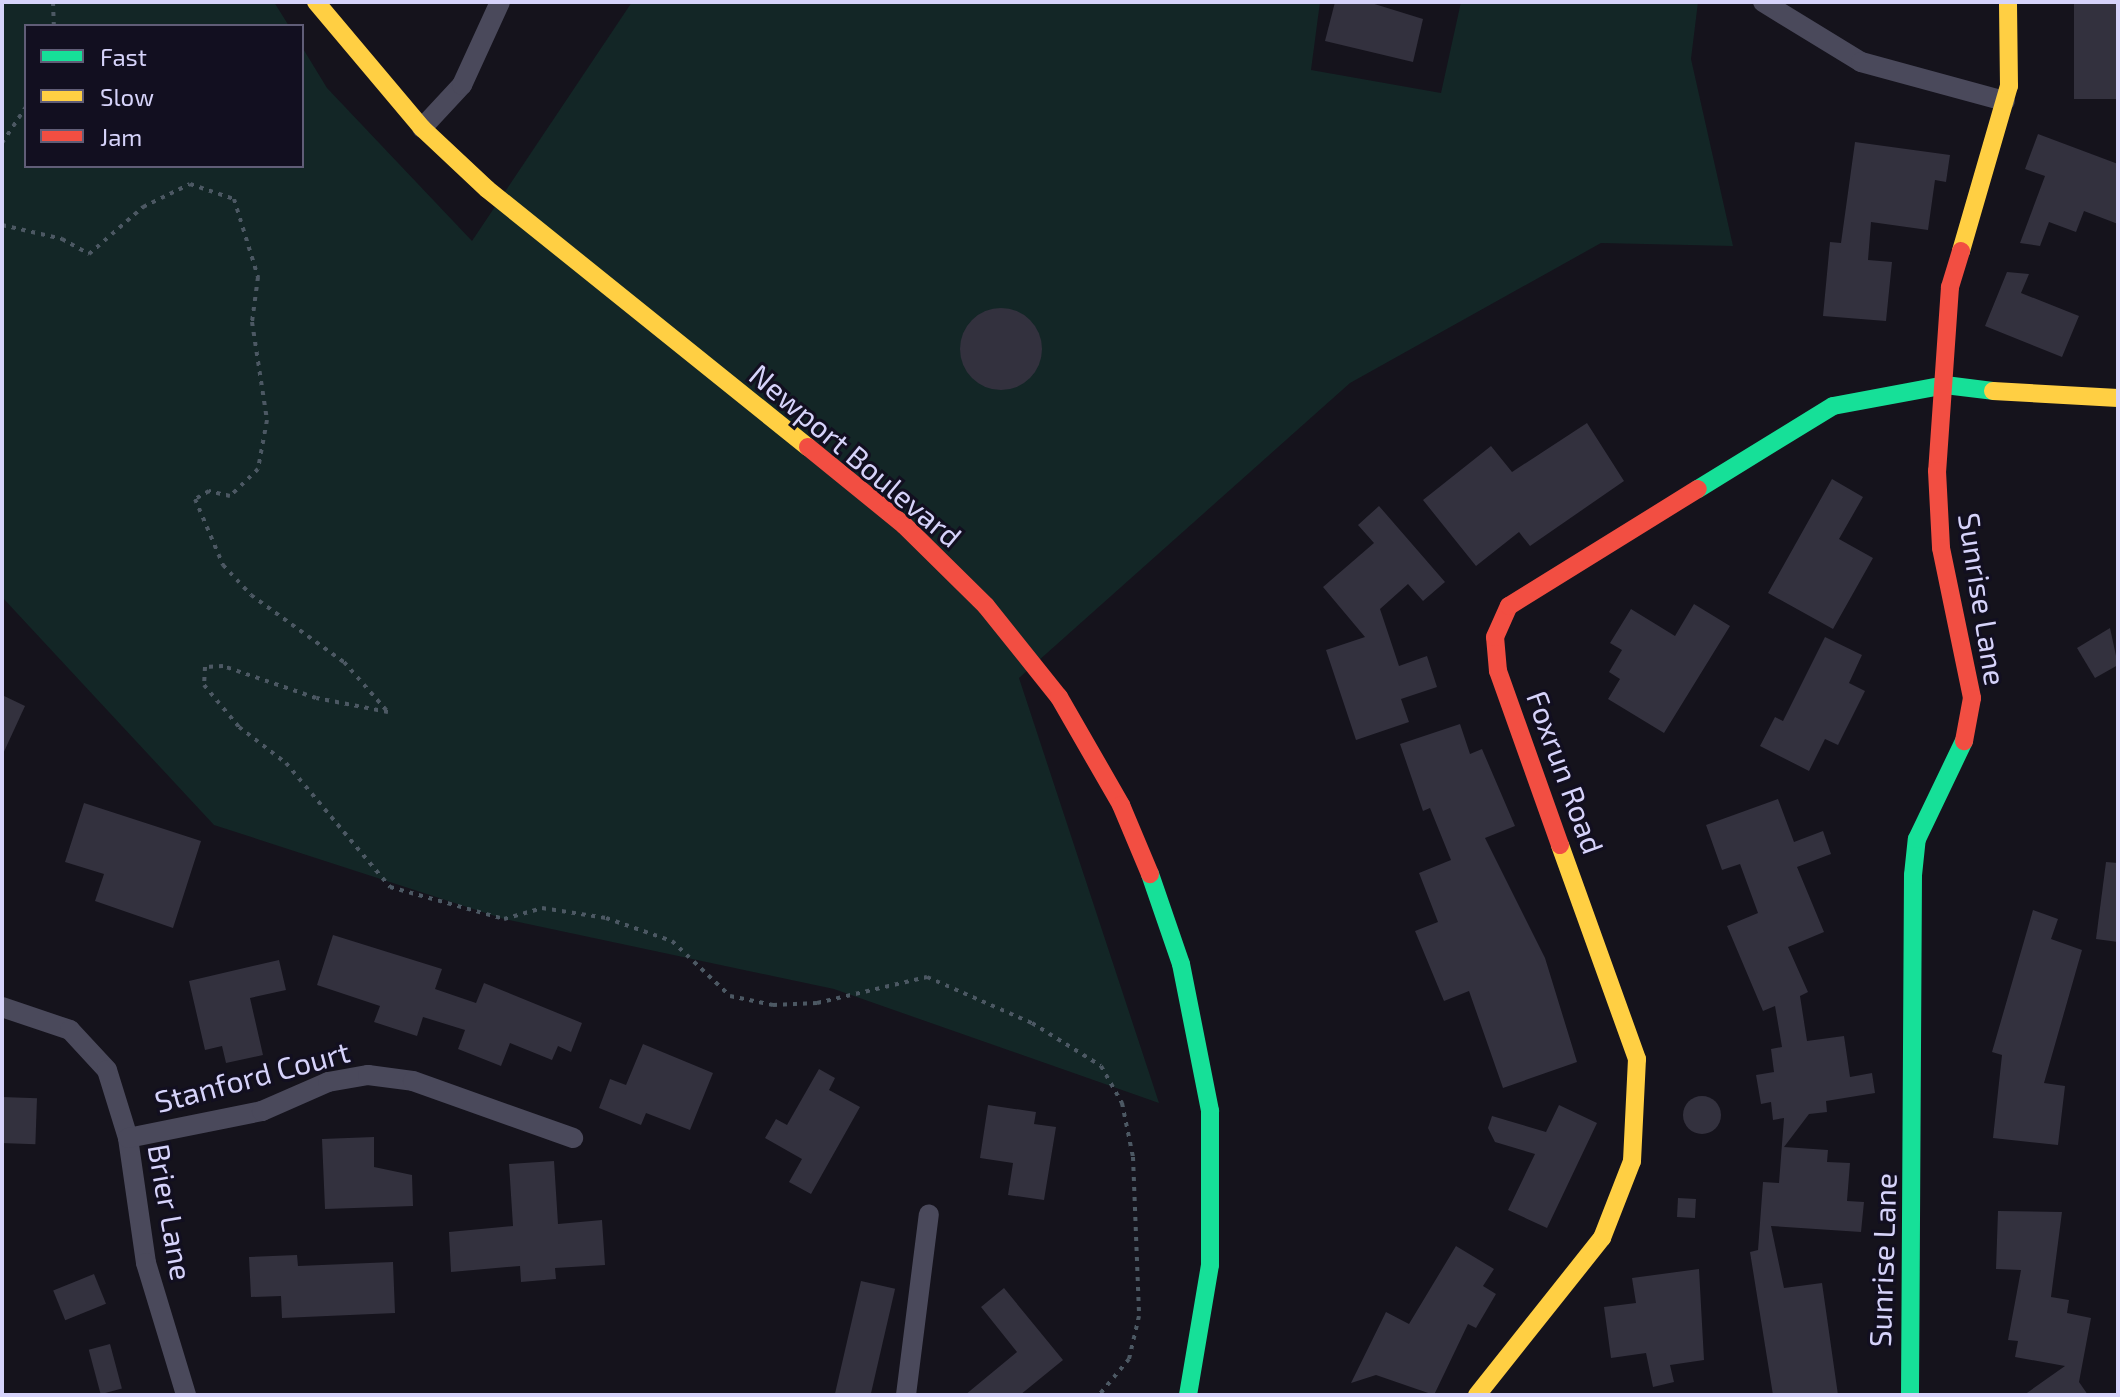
<!DOCTYPE html>
<html>
<head>
<meta charset="utf-8">
<style>
	body { margin:0 }
	#map { position:relative; width:2120px; height:1397px; overflow:hidden; background:#15131c; font-family:"Exo 2",sans-serif }
	div>[style] { position:absolute }
	[style*='--x'] { left:calc(var(--x)*1px); top:calc(var(--y)*1px); width:calc(var(--w)*1px); rotate:calc(var(--a)*1deg) }
	.green>* { inset:0; background:#132626 }
	.building>* { inset:0; background:#33313e; transform-origin:0 0 }
	.round { border-radius:50% }
	.path>* { height:4px; margin-top:-2px; transform-origin:0; background:repeating-linear-gradient(90deg,#4c5863 0 4px,transparent 0 10px) }
	.street>* { height:20px; margin:-10px; padding:0 10px; transform-origin:10px; border-radius:10px; background:#4a495b }
	.fast>* { height:18px; margin:-9px; padding:0 9px; transform-origin:9px; border-radius:9px; background:#16e098 }
	.slow>* { height:18px; margin:-9px; padding:0 9px; transform-origin:9px; border-radius:9px; background:#ffcf43 }
	.jam>* { height:18px; margin:-9px; padding:0 9px; transform-origin:9px; border-radius:9px; background:#f24e42 }
	span { translate:-50% -50%; white-space:nowrap; text-align:center; line-height:1.15; -webkit-text-stroke:6px #120f20; paint-order:stroke }
	.street-label { font-size:30px; color:#d6d3fa }
	.frame { position:absolute; inset:0; border:4px solid #d6d3fa; pointer-events:none }
	.legend { position:absolute; left:24px; top:24px; width:280px; height:144px; box-sizing:border-box; background:#120f20; border:2px solid #605d77; margin:0; padding:10px 14px; list-style:none; font-size:24px; color:#d6d3fa }
	.legend li { display:flex; align-items:center; gap:16px; height:40px }
	.legend b { width:40px; border:2px solid #605d77 }
</style>
</head>
<body>
<div id="map">
	<div class="green">
		<i style="clip-path:polygon(2px 2px,274px 2px,289px 26px,26px 26px,26px 166px,302px 166px,302px 47px,327px 88px,472px 241px,632px 2px,1320px 2px,1311px 70px,1441px 93px,1461px 2px,1698px 2px,1691px 59px,1733px 246px,1601px 243px,1350px 383px,1019px 678px,1159px 1103px,834px 989px,504px 919px,214px 825px,2px 597px)"></i>
	</div>
	<div class="building">
		<i style="clip-path:polygon(1335px 2px,1368px 2px,1423px 19px,1413px 62px,1325px 41px)"></i>
		<i style="left:2074px;top:2px;width:44px;height:97px"></i>
		<i style="clip-path:polygon(2038px 134px,2118px 164px,2118px 224px,2084px 211px,2076px 232px,2049px 222px,2040px 246px,2020px 243px,2045px 176px,2025px 169px)"></i>
		<i style="clip-path:polygon(1855px 142px,1950px 155px,1946px 182px,1935px 180px,1928px 230px,1871px 222px,1868px 260px,1892px 262px,1886px 321px,1823px 316px,1830px 242px,1841px 243px)"></i>
		<i style="clip-path:polygon(2007px 272px,2029px 274px,2021px 293px,2079px 316px,2062px 357px,1985px 326px)"></i>
		<i class="round" style="left:960px;top:308px;width:82px;height:82px"></i>
		<i style="clip-path:polygon(1587px 423px,1624px 481px,1530px 546px,1519px 532px,1476px 566px,1423px 500px,1491px 446px,1512px 472px)"></i>
		<i style="clip-path:polygon(1832px 479px,1863px 497px,1839px 539px,1873px 558px,1833px 629px,1768px 593px)"></i>
		<i style="clip-path:polygon(1379px 506px,1445px 582px,1423px 601px,1408px 584px,1380px 609px,1399px 666px,1427px 656px,1437px 687px,1401px 699px,1409px 722px,1356px 740px,1326px 650px,1365px 637px,1323px 587px,1374px 543px,1358px 525px)"></i>
		<i style="clip-path:polygon(1694px 604px,1730px 626px,1664px 733px,1608px 699px,1620px 679px,1609px 672px,1622px 650px,1610px 643px,1631px 609px,1675px 636px)"></i>
		<i style="clip-path:polygon(2110px 628px,2118px 665px,2095px 678px,2077px 648px)"></i>
		<i style="clip-path:polygon(1825px 637px,1862px 655px,1849px 683px,1865px 691px,1838px 745px,1825px 739px,1809px 771px,1760px 746px,1775px 717px,1783px 721px)"></i>
		<i style="clip-path:polygon(2px 695px,25px 706px,2px 756px)"></i>
		<i style="clip-path:polygon(1460px 724px,1470px 754px,1482px 749px,1515px 826px,1485px 838px,1545px 958px,1577px 1062px,1503px 1088px,1469px 991px,1444px 1001px,1415px 931px,1438px 922px,1419px 873px,1451px 860px,1430px 808px,1423px 811px,1400px 744px)"></i>
		<i style="clip-path:polygon(1778px 799px,1794px 842px,1823px 831px,1831px 854px,1797px 867px,1824px 932px,1788px 947px,1808px 992px,1800px 996px,1807px 1041px,1844px 1036px,1850px 1077px,1872px 1073px,1875px 1093px,1826px 1101px,1827px 1112px,1809px 1114px,1784px 1147px,1828px 1150px,1827px 1162px,1850px 1163px,1847px 1201px,1864px 1202px,1861px 1232px,1771px 1226px,1784px 1288px,1822px 1283px,1838px 1395px,1773px 1395px,1750px 1252px,1758px 1250px,1763px 1182px,1779px 1183px,1784px 1118px,1773px 1120px,1771px 1102px,1761px 1104px,1756px 1075px,1774px 1072px,1771px 1049px,1782px 1047px,1775px 1006px,1763px 1011px,1727px 926px,1758px 913px,1740px 864px,1722px 870px,1706px 825px)"></i>
		<i style="clip-path:polygon(84px 803px,201px 841px,173px 928px,95px 901px,104px 874px,65px 862px)"></i>
		<i style="clip-path:polygon(2106px 862px,2118px 863px,2118px 942px,2096px 939px)"></i>
		<i style="clip-path:polygon(2033px 910px,2058px 919px,2051px 939px,2082px 950px,2044px 1083px,2065px 1086px,2058px 1145px,1993px 1138px,2002px 1055px,1992px 1052px)"></i>
		<i style="clip-path:polygon(333px 935px,442px 969px,435px 989px,476px 1003px,484px 983px,582px 1023px,571px 1052px,558px 1046px,552px 1060px,510px 1043px,501px 1066px,458px 1049px,465px 1030px,423px 1017px,417px 1036px,374px 1022px,380px 1006px,317px 985px)"></i>
		<i style="clip-path:polygon(279px 960px,286px 990px,250px 998px,263px 1055px,226px 1063px,222px 1046px,205px 1050px,189px 981px)"></i>
		<i style="clip-path:polygon(643px 1044px,713px 1073px,690px 1130px,646px 1113px,641px 1125px,599px 1108px,610px 1079px,626px 1085px)"></i>
		<i style="clip-path:polygon(819px 1069px,835px 1078px,829px 1090px,860px 1107px,811px 1194px,789px 1182px,802px 1159px,765px 1138px,776px 1119px,787px 1125px)"></i>
		<i class="round" style="left:1683px;top:1096px;width:38px;height:38px"></i>
		<i style="left:2px;top:1097px;width:35px;height:46px;rotate:2deg"></i>
		<i style="clip-path:polygon(988px 1105px,1036px 1112px,1034px 1124px,1056px 1127px,1044px 1200px,1008px 1195px,1013px 1163px,980px 1158px)"></i>
		<i style="clip-path:polygon(1559px 1105px,1597px 1123px,1547px 1228px,1508px 1210px,1535px 1154px,1495px 1142px,1488px 1128px,1492px 1116px,1546px 1132px)"></i>
		<i style="clip-path:polygon(374px 1137px,374px 1167px,412px 1175px,413px 1206px,325px 1209px,322px 1139px)"></i>
		<i style="clip-path:polygon(554px 1161px,558px 1224px,602px 1220px,605px 1265px,555px 1268px,556px 1279px,521px 1282px,520px 1266px,451px 1272px,449px 1232px,513px 1226px,509px 1164px)"></i>
		<i style="left:1678px;top:1198px;width:18px;height:19px;rotate:3deg"></i>
		<i style="clip-path:polygon(1998px 1211px,2062px 1212px,2051px 1297px,2069px 1300px,2067px 1313px,2091px 1318px,2079px 1382px,2088px 1395px,2024px 1395px,2065px 1366px,2015px 1357px,2018px 1341px,2008px 1340px,2021px 1270px,1996px 1269px)"></i>
		<i style="clip-path:polygon(1456px 1246px,1494px 1269px,1483px 1286px,1496px 1294px,1476px 1328px,1468px 1324px,1434px 1395px,1376px 1375px,1351px 1383px,1386px 1312px,1409px 1324px)"></i>
		<i style="clip-path:polygon(297px 1255px,298px 1266px,393px 1262px,395px 1313px,282px 1318px,281px 1296px,251px 1297px,249px 1257px)"></i>
		<i style="clip-path:polygon(1699px 1269px,1704px 1360px,1670px 1365px,1674px 1382px,1653px 1387px,1646px 1353px,1611px 1358px,1604px 1307px,1636px 1303px,1632px 1278px)"></i>
		<i style="left:94px;top:1274px;width:32px;height:44px;rotate:68deg"></i>
		<i style="left:861px;top:1281px;width:35px;height:117px;rotate:13deg"></i>
		<i style="clip-path:polygon(1004px 1288px,1063px 1360px,1020px 1395px,965px 1395px,1017px 1352px,981px 1307px)"></i>
		<i style="left:110px;top:1344px;width:46px;height:22px;rotate:75deg"></i>
	</div>
	<div class="path">
		<i style="--x:53;--y:2;--w:24;--a:88"></i>
		<i style="--x:2;--y:143;--w:43;--a:-56.3"></i>
		<i style="--x:2;--y:225;--w:62;--a:13.1"></i>
		<i style="--x:62;--y:239;--w:31;--a:29"></i>
		<i style="--x:89;--y:254;--w:72;--a:-41"></i>
		<i style="--x:143;--y:207;--w:52;--a:-26.1"></i>
		<i style="--x:190;--y:184;--w:46;--a:18.8"></i>
		<i style="--x:234;--y:199;--w:82;--a:72.9"></i>
		<i style="--x:258;--y:277;--w:45;--a:97.6"></i>
		<i style="--x:252;--y:322;--w:99;--a:81.3"></i>
		<i style="--x:267;--y:420;--w:50;--a:100.4"></i>
		<i style="--x:258;--y:469;--w:39;--a:136"></i>
		<i style="--x:230;--y:496;--w:22;--a:-167"></i>
		<i style="--x:209;--y:491;--w:16;--a:150"></i>
		<i style="--x:195;--y:499;--w:72;--a:67"></i>
		<i style="--x:223;--y:565;--w:41;--a:47"></i>
		<i style="--x:251;--y:595;--w:115;--a:35.8"></i>
		<i style="--x:344;--y:662;--w:67;--a:48.7"></i>
		<i style="--x:388;--y:712;--w:73;--a:-169"></i>
		<i style="--x:316;--y:698;--w:98;--a:-161"></i>
		<i style="--x:223;--y:666;--w:18;--a:177"></i>
		<i style="--x:205;--y:667;--w:18;--a:93"></i>
		<i style="--x:204;--y:685;--w:55;--a:50.2"></i>
		<i style="--x:239;--y:727;--w:59;--a:37.5"></i>
		<i style="--x:286;--y:763;--w:162;--a:50"></i>
		<i style="--x:390;--y:887;--w:118;--a:15.7"></i>
		<i style="--x:504;--y:919;--w:40;--a:-16"></i>
		<i style="--x:542;--y:908;--w:65;--a:8.9"></i>
		<i style="--x:606;--y:918;--w:70;--a:19.2"></i>
		<i style="--x:672;--y:941;--w:80;--a:43.5"></i>
		<i style="--x:730;--y:996;--w:44;--a:11.8"></i>
		<i style="--x:773;--y:1005;--w:44;--a:-2.6"></i>
		<i style="--x:817;--y:1003;--w:113;--a:-13.3"></i>
		<i style="--x:927;--y:977;--w:115;--a:23.7"></i>
		<i style="--x:1032;--y:1023;--w:81;--a:31.9"></i>
		<i style="--x:1101;--y:1066;--w:43;--a:60.4"></i>
		<i style="--x:1122;--y:1103;--w:55;--a:78.5"></i>
		<i style="--x:1133;--y:1157;--w:159;--a:87.8"></i>
		<i style="--x:1139;--y:1316;--w:44;--a:103.1"></i>
		<i style="--x:1129;--y:1359;--w:47;--a:129.8"></i>
	</div>
	<div class="street">
		<i style="--x:1763;--y:2;--w:115;--a:31.5"></i>
		<i style="--x:1861;--y:62;--w:149;--a:15.2"></i>
		<i style="--x:422;--y:128;--w:59;--a:-47.1"></i>
		<i style="--x:462;--y:85;--w:91;--a:-65.4"></i>
		<i style="--x:2;--y:1007;--w:72;--a:18.7"></i>
		<i style="--x:70;--y:1030;--w:54;--a:47.2"></i>
		<i style="--x:107;--y:1070;--w:71;--a:72.8"></i>
		<i style="--x:128;--y:1138;--w:126;--a:81.8"></i>
		<i style="--x:146;--y:1263;--w:138;--a:73.1"></i>
		<i style="--x:128;--y:1138;--w:137;--a:-11.4"></i>
		<i style="--x:262;--y:1111;--w:72;--a:-23.7"></i>
		<i style="--x:328;--y:1082;--w:41;--a:-9.9"></i>
		<i style="--x:368;--y:1075;--w:45;--a:7.6"></i>
		<i style="--x:413;--y:1081;--w:170;--a:19.6"></i>
		<i style="--x:906;--y:1395;--w:182;--a:-82.8"></i>
	</div>
	<div class="fast">
		<i style="--x:1698;--y:489;--w:158;--a:-31.6"></i>
		<i style="--x:1833;--y:406;--w:114;--a:-10.6"></i>
		<i style="--x:1945;--y:385;--w:48;--a:7.1"></i>
		<i style="--x:1150;--y:874;--w:95;--a:71"></i>
		<i style="--x:1181;--y:964;--w:150;--a:78.8"></i>
		<i style="--x:1210;--y:1111;--w:154;--a:90"></i>
		<i style="--x:1210;--y:1265;--w:132;--a:99.6"></i>
		<i style="--x:1910;--y:1395;--w:520;--a:-89.67"></i>
		<i style="--x:1913;--y:875;--w:36;--a:-84"></i>
		<i style="--x:1917;--y:839;--w:109;--a:-64.4"></i>
	</div>
	<div class="slow">
		<i style="--x:316;--y:2;--w:165;--a:49.9"></i>
		<i style="--x:422;--y:128;--w:89;--a:43.2"></i>
		<i style="--x:487;--y:189;--w:412;--a:38.8"></i>
		<i style="--x:1961;--y:251;--w:172;--a:-73.8"></i>
		<i style="--x:2009;--y:86;--w:84;--a:-90.7"></i>
		<i style="--x:1993;--y:391;--w:125;--a:3.2"></i>
		<i style="--x:1477;--y:1395;--w:201;--a:-51.5"></i>
		<i style="--x:1602;--y:1238;--w:83;--a:-68.7"></i>
		<i style="--x:1632;--y:1161;--w:102;--a:-87.2"></i>
		<i style="--x:1637;--y:1059;--w:227;--a:-109.8"></i>
	</div>
	<div class="jam">
		<i style="--x:1961;--y:251;--w:38;--a:107"></i>
		<i style="--x:1950;--y:287;--w:184;--a:94"></i>
		<i style="--x:1937;--y:471;--w:77;--a:87"></i>
		<i style="--x:1941;--y:548;--w:153;--a:78.3"></i>
		<i style="--x:1972;--y:698;--w:44;--a:100.5"></i>
		<i style="--x:808;--y:447;--w:124;--a:39.1"></i>
		<i style="--x:904;--y:525;--w:115;--a:44.6"></i>
		<i style="--x:986;--y:606;--w:117;--a:51.3"></i>
		<i style="--x:1059;--y:697;--w:125;--a:60.1"></i>
		<i style="--x:1121;--y:805;--w:75;--a:67.2"></i>
		<i style="--x:1560;--y:845;--w:185;--a:-109.6"></i>
		<i style="--x:1498;--y:671;--w:34;--a:-95"></i>
		<i style="--x:1495;--y:637;--w:34;--a:-66"></i>
		<i style="--x:1509;--y:606;--w:222;--a:-31.8"></i>
	</div>
	<div class="street-label">
		<span style="left:856px;top:455px;rotate:40deg">Newport Boulevard</span>
		<span style="left:1983px;top:599px;rotate:81deg">Sunrise Lane</span>
		<span style="left:1566px;top:772px;rotate:70deg">Foxrun Road</span>
		<span style="left:252px;top:1076px;rotate:-15deg">Stanford Court</span>
		<span style="left:171px;top:1212px;rotate:80deg">Brier Lane</span>
		<span style="left:1882px;top:1260px;rotate:-88deg">Sunrise Lane</span>
	</div>
	<div class="frame"></div>
	<ul class="legend">
	<li><b style="height:10px;background:#16e098"></b>Fast</li>
	<li><b style="height:10px;background:#ffcf43"></b>Slow</li>
	<li><b style="height:10px;background:#f24e42"></b>Jam</li>
	</ul>
</div>
</body>
</html>
